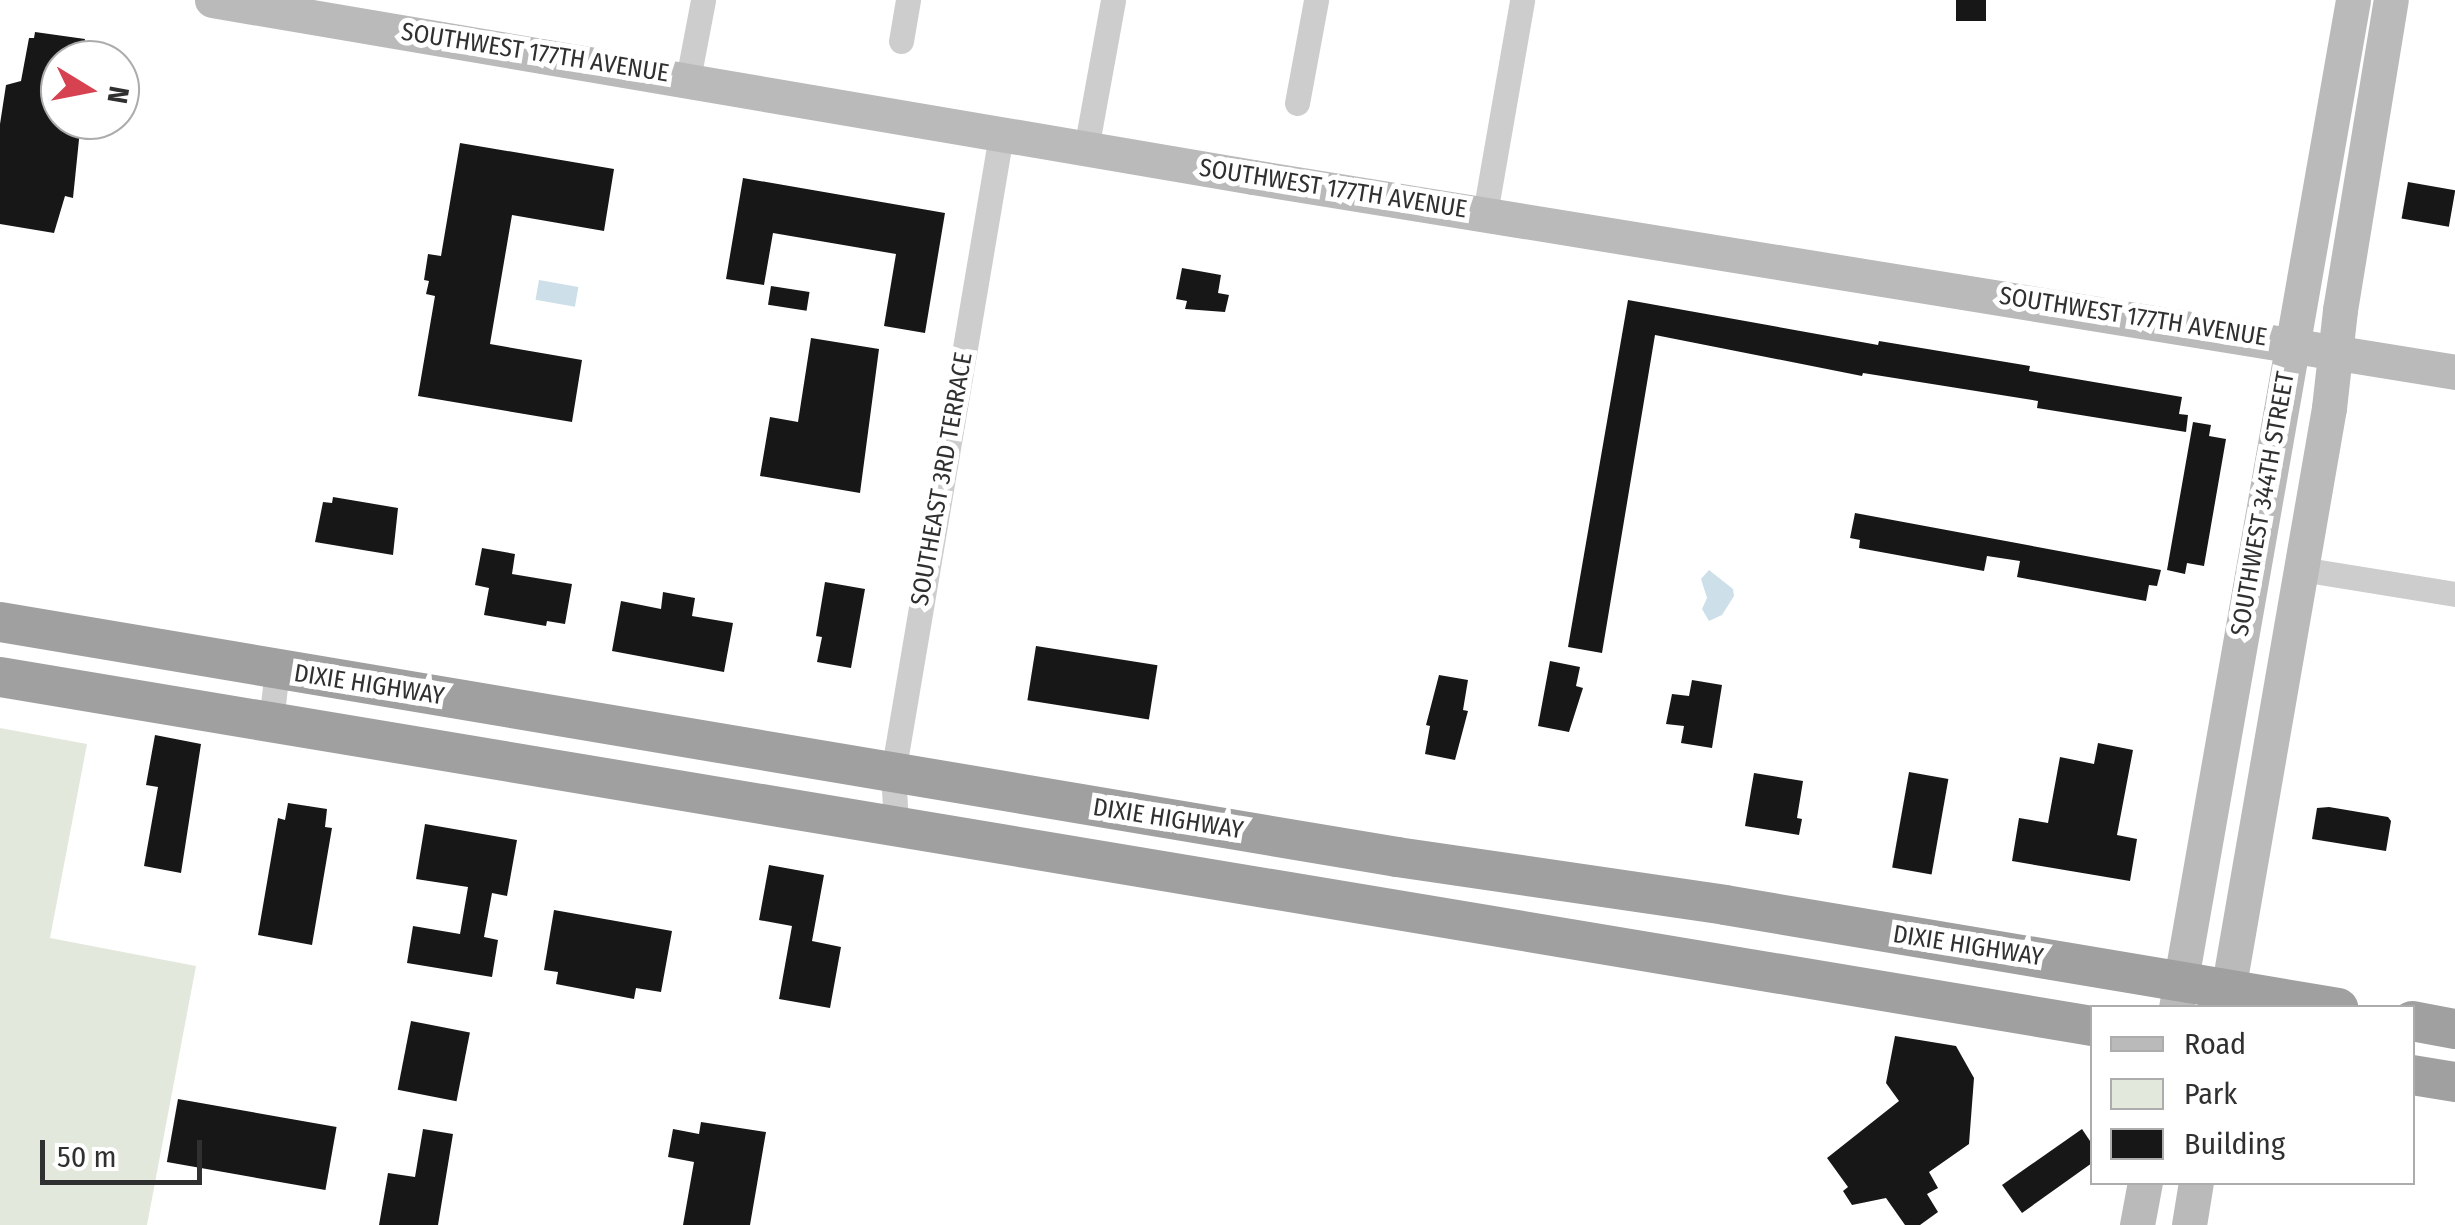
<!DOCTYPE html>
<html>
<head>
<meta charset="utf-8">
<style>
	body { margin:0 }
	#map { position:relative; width:2455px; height:1225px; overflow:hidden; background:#fff; font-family:"Fira Sans Condensed",sans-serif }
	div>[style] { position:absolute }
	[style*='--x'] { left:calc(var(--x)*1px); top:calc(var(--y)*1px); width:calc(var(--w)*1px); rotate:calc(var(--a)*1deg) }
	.green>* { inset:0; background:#e3e8dc }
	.water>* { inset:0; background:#cddfe9; transform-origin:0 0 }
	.building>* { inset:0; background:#171717; transform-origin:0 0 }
	.minor>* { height:25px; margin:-12.5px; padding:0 12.5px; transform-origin:12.5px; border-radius:12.5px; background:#cdcdcd }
	.secondary>* { height:35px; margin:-17.5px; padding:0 17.5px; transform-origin:17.5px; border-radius:17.5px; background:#bababa }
	.trunk>* { height:40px; margin:-20px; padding:0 20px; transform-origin:20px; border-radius:20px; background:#a0a0a0 }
	span { translate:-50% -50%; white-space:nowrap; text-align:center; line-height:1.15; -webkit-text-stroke:10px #fff; paint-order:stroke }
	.street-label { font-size:25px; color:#303030 }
	.legend { position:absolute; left:2090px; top:1005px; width:325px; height:180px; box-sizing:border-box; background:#fff; border:2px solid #acacac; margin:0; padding:12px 18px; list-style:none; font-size:30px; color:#303030 }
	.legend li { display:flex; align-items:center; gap:20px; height:50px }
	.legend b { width:50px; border:2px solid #acacac }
	.north { position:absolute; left:40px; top:40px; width:100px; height:100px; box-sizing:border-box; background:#fff; border:2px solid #acacac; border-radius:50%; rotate:100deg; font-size:28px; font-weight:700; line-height:40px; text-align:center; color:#303030 }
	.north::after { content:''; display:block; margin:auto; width:35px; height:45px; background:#d64250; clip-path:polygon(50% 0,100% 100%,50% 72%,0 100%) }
	.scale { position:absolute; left:40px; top:1140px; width:162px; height:45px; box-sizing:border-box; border:5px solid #303030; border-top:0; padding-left:12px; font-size:30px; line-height:35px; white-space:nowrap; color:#303030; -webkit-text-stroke:8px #fff; paint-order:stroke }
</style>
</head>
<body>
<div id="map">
	<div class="green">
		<i style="clip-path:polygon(0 728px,87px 744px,50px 938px,196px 966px,147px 1225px,0 1225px)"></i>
	</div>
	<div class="water">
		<i style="left:539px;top:280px;width:40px;height:20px;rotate:10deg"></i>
		<i style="clip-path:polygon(1709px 570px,1733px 589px,1734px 596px,1722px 615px,1709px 621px,1702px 609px,1707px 598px,1701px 579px)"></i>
	</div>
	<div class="building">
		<i style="left:1956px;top:0;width:30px;height:21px"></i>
		<i style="clip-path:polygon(35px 32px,85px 39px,81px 60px,60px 60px,60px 120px,81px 120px,73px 198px,65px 196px,54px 233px,0 224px,0 124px,6px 85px,21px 81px,29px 38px,34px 38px)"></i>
		<i style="clip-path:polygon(460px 143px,614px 169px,604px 231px,512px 215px,490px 344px,582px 360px,572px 422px,418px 396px,435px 296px,426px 294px,429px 281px,424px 280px,428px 254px,441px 256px)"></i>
		<i style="clip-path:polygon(743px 178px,945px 213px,925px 333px,884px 326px,896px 254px,773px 233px,764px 285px,726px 279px)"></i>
		<i style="left:2408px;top:182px;width:48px;height:37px;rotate:10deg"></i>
		<i style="clip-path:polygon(1182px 268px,1221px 275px,1218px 293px,1229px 295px,1225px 312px,1185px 309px,1187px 301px,1176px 299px)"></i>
		<i style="left:771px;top:286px;width:39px;height:19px;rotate:9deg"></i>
		<i style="clip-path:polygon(1628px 300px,1878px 345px,1879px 341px,2030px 366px,2029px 371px,2182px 397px,2179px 414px,2188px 415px,2186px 432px,2037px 408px,2038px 401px,1863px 373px,1862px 376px,1655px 335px,1602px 653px,1568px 647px)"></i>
		<i style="clip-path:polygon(811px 338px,879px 349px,860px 493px,760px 476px,770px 417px,798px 422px)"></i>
		<i style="clip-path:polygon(2193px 422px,2211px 425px,2209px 436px,2226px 439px,2204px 566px,2187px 563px,2185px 574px,2167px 570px)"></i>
		<i style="clip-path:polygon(333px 497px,398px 508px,393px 555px,315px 542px,323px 502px,332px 503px)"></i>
		<i style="clip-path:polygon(1855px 513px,2161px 570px,2157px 586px,2149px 585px,2146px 601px,2017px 577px,2020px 561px,1987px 556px,1984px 571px,1859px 548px,1860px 540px,1850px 538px)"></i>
		<i style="clip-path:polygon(482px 548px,515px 554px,512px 574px,572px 584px,565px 624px,547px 621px,546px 626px,484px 615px,489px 588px,475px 585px)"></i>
		<i style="clip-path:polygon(825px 582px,865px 589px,851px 668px,817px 662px,822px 637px,816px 636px)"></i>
		<i style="clip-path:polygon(663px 592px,695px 598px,692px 616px,733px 623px,724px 672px,612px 651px,621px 601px,661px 609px)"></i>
		<i style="left:1036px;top:646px;width:123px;height:55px;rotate:9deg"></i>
		<i style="clip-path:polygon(1550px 661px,1580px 667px,1576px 686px,1583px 688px,1569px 732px,1538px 726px)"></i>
		<i style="clip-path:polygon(1439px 675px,1468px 680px,1463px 710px,1468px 711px,1455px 760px,1425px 754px,1430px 726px,1426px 725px)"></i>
		<i style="clip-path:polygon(1692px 680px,1722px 685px,1712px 748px,1681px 743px,1684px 726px,1666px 724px,1672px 694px,1689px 696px)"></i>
		<i style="clip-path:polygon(155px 735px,201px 744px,181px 873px,144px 866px,158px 787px,146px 785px)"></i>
		<i style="clip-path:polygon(2098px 743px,2133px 750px,2117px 835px,2137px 839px,2130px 881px,2012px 861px,2019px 818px,2048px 823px,2060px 757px,2094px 764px)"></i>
		<i style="left:1909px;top:772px;width:40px;height:97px;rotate:10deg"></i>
		<i style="clip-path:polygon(1754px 773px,1803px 781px,1797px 818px,1802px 819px,1799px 835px,1745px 826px)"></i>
		<i style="clip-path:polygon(288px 803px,327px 809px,325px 827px,332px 828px,312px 945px,258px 935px,278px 818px,285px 820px)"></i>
		<i style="clip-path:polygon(2329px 807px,2388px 817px,2391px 821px,2386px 851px,2312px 839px,2317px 808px)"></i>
		<i style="clip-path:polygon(425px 824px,517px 840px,507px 896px,492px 893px,484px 937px,498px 940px,492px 977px,407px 963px,413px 926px,460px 934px,468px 887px,416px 879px)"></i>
		<i style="clip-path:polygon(769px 865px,824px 875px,812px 941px,841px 947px,830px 1008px,779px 999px,792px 926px,759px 920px)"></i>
		<i style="clip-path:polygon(554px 910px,672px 931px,661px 992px,636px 988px,634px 999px,556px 984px,558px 972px,544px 970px)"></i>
		<i style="left:411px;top:1021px;width:60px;height:70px;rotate:11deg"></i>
		<i style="clip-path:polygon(1895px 1036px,1956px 1046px,1974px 1078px,1969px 1144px,1929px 1172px,1938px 1188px,1927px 1194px,1938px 1212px,1920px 1225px,1905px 1225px,1886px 1198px,1852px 1205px,1843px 1191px,1848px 1187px,1827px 1158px,1899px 1101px,1886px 1083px)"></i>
		<i style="left:178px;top:1099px;width:161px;height:64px;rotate:10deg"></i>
		<i style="clip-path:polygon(701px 1122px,766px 1132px,750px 1225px,683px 1225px,694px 1162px,668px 1157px,673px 1129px,699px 1134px)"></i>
		<i style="clip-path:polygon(423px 1129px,453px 1134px,438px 1225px,379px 1225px,388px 1173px,415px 1177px)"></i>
		<i style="clip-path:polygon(2082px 1129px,2092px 1144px,2092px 1163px,2022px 1213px,2002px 1185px)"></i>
	</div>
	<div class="minor">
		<i style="--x:901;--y:41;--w:42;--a:-80.3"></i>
		<i style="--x:688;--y:79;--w:80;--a:-79.2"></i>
		<i style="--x:1297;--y:103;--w:105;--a:-79.5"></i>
		<i style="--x:1086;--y:149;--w:151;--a:-79.7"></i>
		<i style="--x:1485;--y:213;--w:216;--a:-80.1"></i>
		<i style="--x:2301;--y:569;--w:156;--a:9.2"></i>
		<i style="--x:271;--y:721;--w:51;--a:-83.3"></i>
		<i style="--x:896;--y:823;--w:50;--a:-93.4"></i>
		<i style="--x:893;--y:773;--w:647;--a:-80.39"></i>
	</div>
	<div class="secondary">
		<i style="--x:212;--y:0;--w:1056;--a:9.65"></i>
		<i style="--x:1253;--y:177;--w:1218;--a:9.21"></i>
		<i style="--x:2176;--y:1008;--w:1023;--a:-80.04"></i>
		<i style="--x:2225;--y:1008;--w:609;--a:-80.17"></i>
		<i style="--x:2329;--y:408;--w:99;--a:-83.6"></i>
		<i style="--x:2340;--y:310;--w:314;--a:-80.7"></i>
		<i style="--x:2137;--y:1225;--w:44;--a:-79.5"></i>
		<i style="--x:2189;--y:1225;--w:44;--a:-80.8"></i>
	</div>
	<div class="trunk">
		<i style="--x:0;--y:622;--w:1417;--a:9.55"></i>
		<i style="--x:1397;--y:857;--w:331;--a:8.3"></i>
		<i style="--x:1725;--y:905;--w:622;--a:9.54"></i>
		<i style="--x:0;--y:677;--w:2121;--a:9.47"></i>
		<i style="--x:2412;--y:1021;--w:44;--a:10.5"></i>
		<i style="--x:2412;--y:1075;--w:44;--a:9.2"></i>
	</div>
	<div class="street-label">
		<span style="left:535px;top:53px;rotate:9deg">SOUTHWEST 177TH AVENUE</span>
		<span style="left:1333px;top:189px;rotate:9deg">SOUTHWEST 177TH AVENUE</span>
		<span style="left:2133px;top:317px;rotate:9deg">SOUTHWEST 177TH AVENUE</span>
		<span style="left:942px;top:479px;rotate:-80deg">SOUTHEAST 3RD TERRACE</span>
		<span style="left:2263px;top:504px;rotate:-80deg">SOUTHWEST 344TH STREET</span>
		<span style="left:369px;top:685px;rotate:9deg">DIXIE HIGHWAY</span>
		<span style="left:1168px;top:819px;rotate:9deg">DIXIE HIGHWAY</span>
		<span style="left:1968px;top:946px;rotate:9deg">DIXIE HIGHWAY</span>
	</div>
	<ul class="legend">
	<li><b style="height:12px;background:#bababa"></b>Road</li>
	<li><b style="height:28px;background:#e3e8dc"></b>Park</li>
	<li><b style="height:28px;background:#171717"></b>Building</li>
	</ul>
	<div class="north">N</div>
	<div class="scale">50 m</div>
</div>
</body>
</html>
